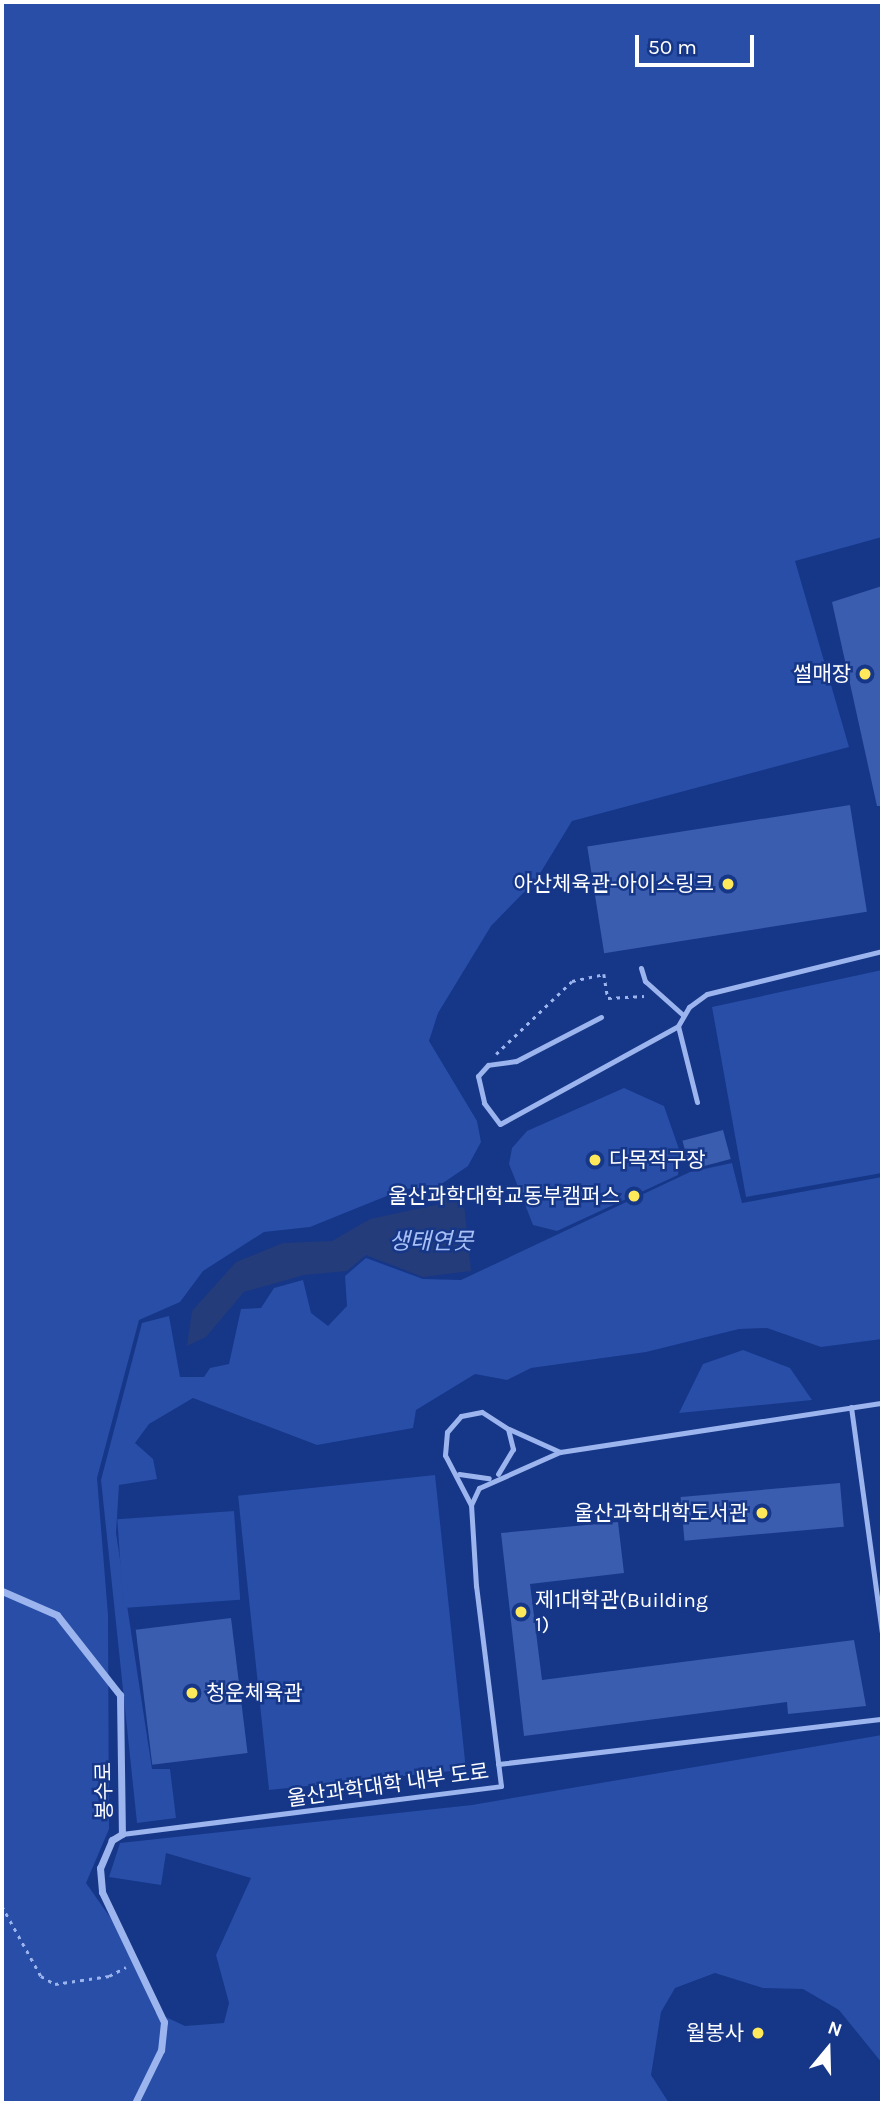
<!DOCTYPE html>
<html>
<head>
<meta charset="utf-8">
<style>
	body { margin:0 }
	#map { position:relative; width:884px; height:2105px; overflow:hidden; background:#163688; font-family:Karla,"Noto Sans KR",sans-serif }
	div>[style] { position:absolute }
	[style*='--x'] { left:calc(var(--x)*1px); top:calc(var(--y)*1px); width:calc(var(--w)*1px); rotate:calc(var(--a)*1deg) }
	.green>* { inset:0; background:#284ea7; transform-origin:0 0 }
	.water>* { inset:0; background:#243c79 }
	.building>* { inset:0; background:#3a5db0; transform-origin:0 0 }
	.path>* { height:2.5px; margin-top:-1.25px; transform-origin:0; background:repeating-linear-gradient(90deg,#9cb5ee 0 3.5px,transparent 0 8.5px) }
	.service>* { height:5px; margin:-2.5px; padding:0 2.5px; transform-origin:2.5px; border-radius:2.5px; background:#9cb5ee }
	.minor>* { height:7px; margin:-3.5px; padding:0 3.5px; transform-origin:3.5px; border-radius:3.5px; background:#9cb5ee }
	.dots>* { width:19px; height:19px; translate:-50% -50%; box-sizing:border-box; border:4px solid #163688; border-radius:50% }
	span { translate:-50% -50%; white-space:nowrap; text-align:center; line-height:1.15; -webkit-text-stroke:5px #163688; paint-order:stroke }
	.poi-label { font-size:21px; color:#fff }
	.right { translate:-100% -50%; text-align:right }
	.left { translate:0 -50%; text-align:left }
	.street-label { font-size:21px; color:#fff }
	.water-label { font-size:23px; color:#a8c0f6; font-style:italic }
	.frame { position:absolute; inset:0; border:4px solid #fff; pointer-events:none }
	.north { position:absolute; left:793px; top:2014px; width:70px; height:70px; -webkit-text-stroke:5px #163688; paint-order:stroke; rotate:19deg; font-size:19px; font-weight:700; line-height:28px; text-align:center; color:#fff }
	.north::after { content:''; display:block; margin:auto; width:24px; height:32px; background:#fff; clip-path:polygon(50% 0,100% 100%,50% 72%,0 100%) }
	.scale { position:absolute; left:635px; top:35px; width:119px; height:32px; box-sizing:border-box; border:4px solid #fff; border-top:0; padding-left:9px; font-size:21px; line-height:24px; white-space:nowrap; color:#fff; -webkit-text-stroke:5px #163688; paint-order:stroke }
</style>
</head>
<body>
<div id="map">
	<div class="green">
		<i style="clip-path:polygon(2px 2px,882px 2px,882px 537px,795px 561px,849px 747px,572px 821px,536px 880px,491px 926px,438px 1013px,429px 1041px,477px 1121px,481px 1142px,468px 1166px,437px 1187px,404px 1189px,310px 1227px,264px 1232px,203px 1271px,180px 1302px,139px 1320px,97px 1478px,108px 1615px,109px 1829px,86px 1883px,124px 1937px,155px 2012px,185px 2026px,224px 2023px,229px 2003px,216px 1955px,251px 1878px,166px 1853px,161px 1885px,109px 1877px,120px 1843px,472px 1805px,882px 1735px,882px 2063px,839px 2010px,803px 1989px,763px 1988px,715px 1973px,675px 1988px,661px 2012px,651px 2075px,669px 2103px,2px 2103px)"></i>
		<i style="clip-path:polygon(882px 970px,882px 1173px,746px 1197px,712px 1007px)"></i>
		<i style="clip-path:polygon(624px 1088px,664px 1106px,680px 1152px,678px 1175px,557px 1231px,533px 1225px,509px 1164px,512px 1148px,527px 1131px)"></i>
		<i style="clip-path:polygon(732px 1163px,742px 1203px,882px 1177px,882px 1339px,821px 1347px,767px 1328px,739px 1329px,646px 1352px,531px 1368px,507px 1380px,475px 1374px,416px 1410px,413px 1428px,317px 1445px,193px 1398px,149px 1424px,135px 1443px,153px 1459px,157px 1479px,119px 1485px,116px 1533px,152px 1769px,170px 1769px,176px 1818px,137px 1823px,101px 1480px,142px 1323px,169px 1316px,180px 1377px,204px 1377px,210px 1368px,229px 1364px,241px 1309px,261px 1308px,274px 1288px,303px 1280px,311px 1313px,328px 1326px,347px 1306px,345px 1276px,366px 1258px,423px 1279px,461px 1280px,690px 1172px)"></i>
		<i style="clip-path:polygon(743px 1350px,790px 1368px,812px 1400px,679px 1413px,703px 1364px)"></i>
		<i style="left:435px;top:1475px;width:296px;height:198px;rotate:84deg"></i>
		<i style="left:234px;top:1511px;width:89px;height:117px;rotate:86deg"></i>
	</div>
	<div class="water">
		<i style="clip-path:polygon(454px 1189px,463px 1194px,471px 1271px,423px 1277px,366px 1255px,347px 1271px,304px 1275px,244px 1292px,206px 1337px,187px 1346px,192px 1311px,236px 1262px,283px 1243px,332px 1241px,370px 1219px,440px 1204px,443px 1193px)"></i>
	</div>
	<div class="building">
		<i style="clip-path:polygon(882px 586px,882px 806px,877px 806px,832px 602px)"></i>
		<i style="left:850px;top:805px;width:108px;height:266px;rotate:81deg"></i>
		<i style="left:723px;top:1130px;width:30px;height:42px;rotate:75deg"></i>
		<i style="left:840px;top:1483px;width:44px;height:160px;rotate:85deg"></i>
		<i style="clip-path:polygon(618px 1522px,624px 1573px,530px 1584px,542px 1680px,854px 1640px,866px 1706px,788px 1714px,787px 1702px,524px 1736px,501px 1533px)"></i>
		<i style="left:231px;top:1618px;width:136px;height:96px;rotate:83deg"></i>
	</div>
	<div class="path">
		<i style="--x:496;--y:1054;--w:105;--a:-43.8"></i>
		<i style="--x:572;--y:981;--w:33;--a:-12"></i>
		<i style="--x:604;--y:974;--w:24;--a:81"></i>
		<i style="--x:608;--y:998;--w:36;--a:-3"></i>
		<i style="--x:2;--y:1906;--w:80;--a:60.9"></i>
		<i style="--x:41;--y:1976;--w:16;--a:30"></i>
		<i style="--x:55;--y:1984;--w:55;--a:-8.4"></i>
		<i style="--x:109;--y:1976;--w:19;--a:-28"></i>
	</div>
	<div class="service">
		<i style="--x:641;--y:968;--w:14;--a:73"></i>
		<i style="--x:645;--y:981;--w:51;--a:41.8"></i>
		<i style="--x:601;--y:1017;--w:96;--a:152.6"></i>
		<i style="--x:516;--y:1061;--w:28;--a:172"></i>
		<i style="--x:488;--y:1065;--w:15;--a:132"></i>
		<i style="--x:478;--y:1076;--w:28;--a:77"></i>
		<i style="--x:484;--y:1103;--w:26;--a:53"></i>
		<i style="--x:500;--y:1124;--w:203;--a:-28.8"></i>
		<i style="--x:697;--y:1102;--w:78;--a:-104"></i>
		<i style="--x:678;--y:1026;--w:22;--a:-60"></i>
		<i style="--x:689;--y:1007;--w:22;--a:-36"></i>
		<i style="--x:707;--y:994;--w:180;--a:-13.8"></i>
		<i style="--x:851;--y:1407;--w:227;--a:82.2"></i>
		<i style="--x:509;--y:1429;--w:56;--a:24.3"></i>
		<i style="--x:459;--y:1474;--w:30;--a:8"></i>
		<i style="--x:471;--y:1505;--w:56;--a:-117.5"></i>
		<i style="--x:445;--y:1455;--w:23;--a:-85"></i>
		<i style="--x:447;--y:1432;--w:21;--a:-49"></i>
		<i style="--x:461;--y:1416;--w:21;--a:-11"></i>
		<i style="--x:482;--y:1412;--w:31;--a:33"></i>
		<i style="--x:508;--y:1429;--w:21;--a:76"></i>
		<i style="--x:513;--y:1449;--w:29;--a:121"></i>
		<i style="--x:498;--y:1764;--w:387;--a:-6.7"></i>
		<i style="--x:122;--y:1834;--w:382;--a:-7.2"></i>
		<i style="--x:501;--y:1786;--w:202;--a:-97.1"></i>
		<i style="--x:476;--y:1586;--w:81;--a:-93.5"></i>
		<i style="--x:471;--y:1505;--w:19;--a:-65"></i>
		<i style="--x:479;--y:1488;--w:89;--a:-24"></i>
		<i style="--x:560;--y:1452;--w:326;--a:-8.7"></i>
	</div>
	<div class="minor">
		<i style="--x:2;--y:1591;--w:60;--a:23.6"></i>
		<i style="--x:57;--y:1615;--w:102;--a:51.8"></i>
		<i style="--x:120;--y:1695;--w:139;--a:89.2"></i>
		<i style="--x:122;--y:1834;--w:12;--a:149"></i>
		<i style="--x:112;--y:1840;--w:30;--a:113"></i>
		<i style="--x:100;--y:1868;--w:24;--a:85"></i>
		<i style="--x:102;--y:1892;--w:144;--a:64.5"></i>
		<i style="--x:164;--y:2022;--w:28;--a:96"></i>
		<i style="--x:161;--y:2050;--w:59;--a:116.1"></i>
	</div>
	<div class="dots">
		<i style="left:865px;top:674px;background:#ffe859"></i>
		<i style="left:728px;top:884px;background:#ffe859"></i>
		<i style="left:595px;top:1160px;background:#ffe859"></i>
		<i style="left:634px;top:1196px;background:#ffe859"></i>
		<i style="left:762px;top:1513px;background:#ffe859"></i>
		<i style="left:521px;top:1612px;background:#ffe859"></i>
		<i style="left:192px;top:1693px;background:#ffe859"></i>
		<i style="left:758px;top:2033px;background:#ffe859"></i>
	</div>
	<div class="poi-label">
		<span class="right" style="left:851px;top:674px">썰매장</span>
		<span class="right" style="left:714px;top:884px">아산체육관-아이스링크</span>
		<span class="left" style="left:609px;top:1160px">다목적구장</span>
		<span class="right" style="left:620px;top:1196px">울산과학대학교동부캠퍼스</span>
		<span class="right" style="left:748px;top:1513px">울산과학대학도서관</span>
		<span class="left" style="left:535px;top:1612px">제1대학관(Building<br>1)</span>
		<span class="left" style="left:206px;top:1693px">청운체육관</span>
		<span class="right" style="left:744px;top:2033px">월봉사</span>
	</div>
	<div class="street-label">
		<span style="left:388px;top:1785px;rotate:-8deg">울산과학대학 내부 도로</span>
		<span style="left:104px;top:1791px;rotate:-91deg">봉수로</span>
	</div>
	<div class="water-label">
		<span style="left:431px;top:1242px">생태연못</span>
	</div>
	<div class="frame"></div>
	<div class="north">N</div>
	<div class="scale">50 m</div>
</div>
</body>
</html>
